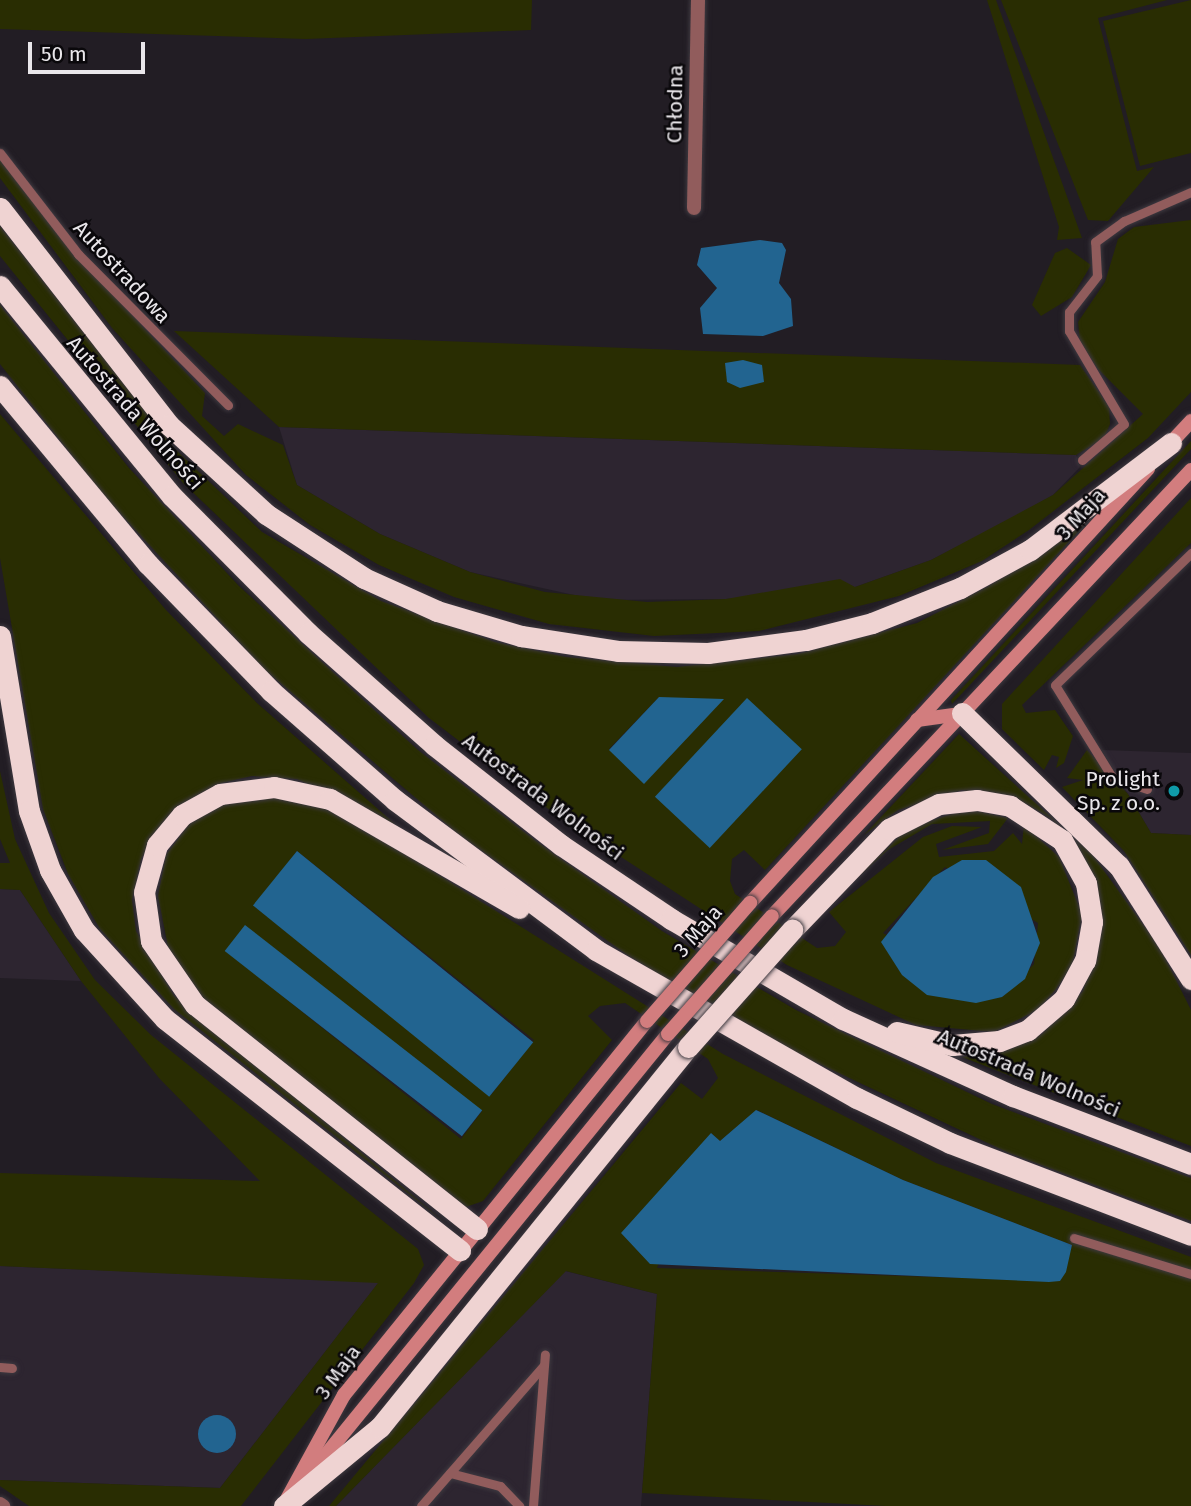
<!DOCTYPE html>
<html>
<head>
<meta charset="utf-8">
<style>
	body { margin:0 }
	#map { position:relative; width:1191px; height:1506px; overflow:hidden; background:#221d24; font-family:"Fira Sans",sans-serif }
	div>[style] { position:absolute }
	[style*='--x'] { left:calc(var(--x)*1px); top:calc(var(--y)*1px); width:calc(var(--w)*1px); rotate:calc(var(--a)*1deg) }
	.built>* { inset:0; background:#2d2530 }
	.green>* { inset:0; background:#292d02 }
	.water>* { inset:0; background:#226490; transform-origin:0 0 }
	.round { border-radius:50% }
	.roads { filter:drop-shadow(0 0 2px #3e3940) drop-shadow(0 0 2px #3e3940) }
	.lane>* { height:9px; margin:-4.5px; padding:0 4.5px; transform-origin:4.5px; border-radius:4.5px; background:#915c5c }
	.street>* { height:14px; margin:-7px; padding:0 7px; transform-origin:7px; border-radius:7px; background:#915c5c }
	.secondary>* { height:14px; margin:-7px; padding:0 7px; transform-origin:7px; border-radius:7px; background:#d27d7e }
	.highway>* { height:21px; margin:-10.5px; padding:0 10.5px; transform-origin:10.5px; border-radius:10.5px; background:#efd3d2 }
	.bridges { filter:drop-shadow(0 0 2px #3e3940) drop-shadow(0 0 2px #3e3940) }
	.secondary-bridge>* { height:14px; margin:-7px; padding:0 7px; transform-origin:7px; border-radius:7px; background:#d27d7e }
	.highway-bridge>* { height:21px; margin:-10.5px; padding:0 10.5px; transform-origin:10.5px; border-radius:10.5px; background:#efd3d2 }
	.dots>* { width:19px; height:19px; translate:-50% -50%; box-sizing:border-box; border:4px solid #0a080b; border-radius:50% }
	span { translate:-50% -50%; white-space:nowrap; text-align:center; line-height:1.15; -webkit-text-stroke:5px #0a080b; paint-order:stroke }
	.street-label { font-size:21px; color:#eae7eb }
	.poi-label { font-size:21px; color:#eae7eb }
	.right { translate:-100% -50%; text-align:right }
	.scale { position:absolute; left:28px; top:42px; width:117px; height:32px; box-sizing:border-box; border:4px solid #eae7eb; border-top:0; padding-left:9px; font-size:21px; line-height:24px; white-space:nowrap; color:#eae7eb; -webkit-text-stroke:5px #0a080b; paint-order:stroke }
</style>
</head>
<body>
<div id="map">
	<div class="built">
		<i style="clip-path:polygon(279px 427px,1076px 455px,1080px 467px,1053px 495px,1004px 523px,931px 560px,855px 587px,726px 599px,597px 600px,470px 572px,380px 534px,297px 485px)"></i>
		<i style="clip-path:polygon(1102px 750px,1191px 753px,1191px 835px,1151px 833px)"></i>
		<i style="clip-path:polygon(0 889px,20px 890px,81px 981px,0 978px)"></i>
		<i style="clip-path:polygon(0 1266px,379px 1282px,220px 1488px,0 1480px)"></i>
		<i style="clip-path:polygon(565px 1271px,657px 1294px,641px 1506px,336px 1506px)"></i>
	</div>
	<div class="green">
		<i style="clip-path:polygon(0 0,532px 0,531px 30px,306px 39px,0 29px)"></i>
		<i style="clip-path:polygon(987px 0,996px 0,1082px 238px,1057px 240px,1059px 227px)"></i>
		<i style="clip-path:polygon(1001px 0,1167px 0,1098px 18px,1137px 171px,1154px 167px,1108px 221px,1088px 220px)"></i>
		<i style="clip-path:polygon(1191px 0,1191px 153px,1140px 166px,1103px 21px)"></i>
		<i style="clip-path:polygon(0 156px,76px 256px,205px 393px,202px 416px,224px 436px,238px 424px,283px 445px,297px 485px,380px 534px,470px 572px,545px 592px,647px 602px,726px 599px,840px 579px,855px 587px,931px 560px,1053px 495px,1143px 414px,1098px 369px,1080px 341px,1078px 322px,1105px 282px,1118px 239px,1134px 227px,1191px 220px,1191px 392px,1148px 438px,1029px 530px,982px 561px,899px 596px,759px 631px,654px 636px,549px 624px,454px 597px,379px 565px,310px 525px,246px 475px,112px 328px,0 178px)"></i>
		<i style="clip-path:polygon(evenodd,0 226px,175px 449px,262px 532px,381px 601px,495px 642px,566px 657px,677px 667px,798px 654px,917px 623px,989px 586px,1088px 521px,765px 870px,744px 850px,732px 859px,730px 881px,735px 894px,817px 948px,835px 946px,846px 932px,829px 912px,923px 837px,952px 826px,982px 827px,936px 844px,939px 857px,994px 851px,1013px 833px,1022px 844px,1024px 825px,1059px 857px,1082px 914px,1072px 967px,1056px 989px,1039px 1009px,994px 1032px,916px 1025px,787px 965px,555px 814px,429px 718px,183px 483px,0 256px,0 226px,659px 697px,644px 783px,609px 749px,659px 697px,0 226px,945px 867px,1038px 923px,1034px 964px,1002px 997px,883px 933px,945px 867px)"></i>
		<i style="clip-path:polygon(1067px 248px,1091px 265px,1072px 297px,1041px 316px,1032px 305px,1055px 253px)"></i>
		<i style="clip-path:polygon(0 305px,129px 468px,239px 586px,418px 750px,536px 841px,662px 931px,796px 1010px,992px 1104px,1191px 1178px,1191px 1221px,1009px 1153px,749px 1031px,626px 954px,457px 833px,264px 669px,104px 496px,0 364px)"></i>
		<i style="clip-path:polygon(174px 331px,1080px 365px,1109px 407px,1110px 424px,1104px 438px,1076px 455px,279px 427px)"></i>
		<i style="clip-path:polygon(0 414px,166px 610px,257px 703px,395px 824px,297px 779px,252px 776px,221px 783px,155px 834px,141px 859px,132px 900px,136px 931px,174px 996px,447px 1224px,174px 1009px,100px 929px,68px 874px,43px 809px,0 558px)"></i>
		<i style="clip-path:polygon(1191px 441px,1191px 449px,952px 704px,951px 700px)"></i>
		<i style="clip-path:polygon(1191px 498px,1191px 543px,1022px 705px,1026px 713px,1055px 710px,1073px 736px,1064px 763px,1056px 768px,1059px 757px,1052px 755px,1044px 770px,1002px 729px,1002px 704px)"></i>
		<i style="clip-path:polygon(959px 734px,1091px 853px,1160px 948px,1191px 1010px,1191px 1146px,962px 1057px,1012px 1048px,1042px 1034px,1083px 991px,1099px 932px,1098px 893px,1085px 862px,1052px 819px,1027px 804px,962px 790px,898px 810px,864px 835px)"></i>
		<i style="clip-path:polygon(1087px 750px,1128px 794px,1151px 833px,1191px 835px,1191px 955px,1124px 851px,1062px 787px,1083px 780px,1067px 778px)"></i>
		<i style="clip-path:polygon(0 771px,15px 839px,49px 913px,95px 980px,151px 1035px,418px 1249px,424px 1265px,414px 1283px,241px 1506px,29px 1506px,0 1486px,0 1480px,220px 1488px,378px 1283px,0 1266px,0 1173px,260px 1181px,159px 1078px,81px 981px,20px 890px,0 889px,0 863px,10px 863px,0 839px)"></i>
		<i style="clip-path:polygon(evenodd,261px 795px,291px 796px,342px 814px,723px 1054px,936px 1163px,1191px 1257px,1191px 1506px,886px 1506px,642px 1493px,657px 1294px,566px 1271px,336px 1506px,329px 1506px,681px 1083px,702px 1099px,718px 1078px,708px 1059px,625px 1003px,600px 1006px,588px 1016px,612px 1040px,483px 1201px,463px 1208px,201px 997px,170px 957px,158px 896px,166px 855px,192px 820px,227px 802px,261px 795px,297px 851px,534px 1040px,491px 1095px,254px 906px,297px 851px,261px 795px,225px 950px,482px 1111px,461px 1139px,225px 950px,261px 795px,757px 1110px,903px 1180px,1072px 1245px,1060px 1281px,657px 1268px,711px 1133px,720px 1141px,757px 1110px)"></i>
		<i style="clip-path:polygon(968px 809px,1008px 818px,988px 844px,942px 850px,989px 833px,990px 821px,932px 824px,888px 850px,841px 893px,908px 828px)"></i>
	</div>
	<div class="water">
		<i style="clip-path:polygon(760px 240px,782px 243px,786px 250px,779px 283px,791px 299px,793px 326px,763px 336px,703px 334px,700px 308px,717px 288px,697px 265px,701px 248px)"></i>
		<i style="clip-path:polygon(743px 360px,762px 365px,764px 382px,740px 388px,727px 382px,725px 363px)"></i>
		<i style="clip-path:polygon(659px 697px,724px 699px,644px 784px,609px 750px)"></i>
		<i style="left:747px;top:698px;width:75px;height:135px;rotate:43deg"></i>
		<i style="left:297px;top:851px;width:304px;height:70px;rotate:39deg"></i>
		<i style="clip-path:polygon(962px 860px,986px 860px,1021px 887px,1040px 943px,1025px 979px,1002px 997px,976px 1003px,927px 995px,902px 975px,881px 942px,933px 877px)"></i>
		<i style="left:245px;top:925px;width:301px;height:33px;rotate:38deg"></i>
		<i style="clip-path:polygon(756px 1110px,903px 1180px,1072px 1245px,1066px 1272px,1060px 1281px,1049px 1282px,650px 1264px,621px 1233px,711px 1133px,720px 1141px)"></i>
		<i class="round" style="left:198px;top:1415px;width:38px;height:38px"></i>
	</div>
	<div class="roads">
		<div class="lane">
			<i style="--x:0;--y:153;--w:128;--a:52.3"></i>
			<i style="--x:78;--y:254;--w:213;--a:45.2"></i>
			<i style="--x:1082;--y:460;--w:55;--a:-40.6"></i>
			<i style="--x:1124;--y:424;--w:108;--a:-120.6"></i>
			<i style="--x:1069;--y:331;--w:19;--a:-90"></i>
			<i style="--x:1069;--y:312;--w:46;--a:-52.1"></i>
			<i style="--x:1097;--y:276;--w:34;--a:-93"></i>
			<i style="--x:1095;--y:242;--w:36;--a:-36"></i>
			<i style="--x:1124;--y:221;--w:73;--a:-23.4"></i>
			<i style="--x:1147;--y:789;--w:37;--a:-161"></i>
			<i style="--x:1112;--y:777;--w:108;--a:-121.8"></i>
			<i style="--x:1055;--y:685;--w:190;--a:-44.1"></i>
			<i style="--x:1074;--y:1238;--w:122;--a:17.1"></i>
			<i style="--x:0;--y:1367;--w:12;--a:5"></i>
			<i style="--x:450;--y:1473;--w:52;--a:14.6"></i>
			<i style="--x:500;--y:1486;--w:28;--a:46"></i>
			<i style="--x:421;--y:1506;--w:187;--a:-48.9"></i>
			<i style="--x:533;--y:1506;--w:152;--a:-85.5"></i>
		</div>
		<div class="street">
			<i style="--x:694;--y:208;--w:208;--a:-88.9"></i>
			<i style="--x:0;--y:1504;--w:4;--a:34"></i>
		</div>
		<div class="secondary">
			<i style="--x:1166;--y:448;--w:37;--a:-47"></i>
			<i style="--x:917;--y:720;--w:44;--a:-7.8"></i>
			<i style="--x:750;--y:903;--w:589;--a:-47.48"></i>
			<i style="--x:772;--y:916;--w:612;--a:-46.79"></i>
			<i style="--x:307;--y:1478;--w:572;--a:-50.89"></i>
			<i style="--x:287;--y:1499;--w:119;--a:-61.3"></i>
			<i style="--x:344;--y:1395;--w:481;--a:-51"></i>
		</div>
		<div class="highway">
			<i style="--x:0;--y:208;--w:275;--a:52.1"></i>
			<i style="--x:169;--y:425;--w:132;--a:42.5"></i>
			<i style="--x:266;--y:514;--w:117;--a:33.1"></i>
			<i style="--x:364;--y:578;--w:80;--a:24.3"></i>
			<i style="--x:437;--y:611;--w:88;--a:16.6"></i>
			<i style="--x:521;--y:636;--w:98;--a:8.8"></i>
			<i style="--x:618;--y:651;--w:90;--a:1.3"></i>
			<i style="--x:708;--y:653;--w:99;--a:-7.6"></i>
			<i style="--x:806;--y:640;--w:68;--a:-14.4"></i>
			<i style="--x:872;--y:623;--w:95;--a:-21.7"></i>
			<i style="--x:960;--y:588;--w:80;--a:-28.5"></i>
			<i style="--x:1030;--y:550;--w:177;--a:-37.2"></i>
			<i style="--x:0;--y:286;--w:271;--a:50.7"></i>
			<i style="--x:172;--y:496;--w:193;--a:45.2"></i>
			<i style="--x:308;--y:633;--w:169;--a:41.6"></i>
			<i style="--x:434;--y:745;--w:162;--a:38.2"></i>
			<i style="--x:561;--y:845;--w:133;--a:33.9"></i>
			<i style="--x:671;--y:919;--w:199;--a:30.2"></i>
			<i style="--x:843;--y:1019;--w:187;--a:24.4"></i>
			<i style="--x:1013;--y:1096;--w:191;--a:20.9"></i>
			<i style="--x:0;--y:386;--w:231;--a:50.3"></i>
			<i style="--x:148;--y:564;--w:177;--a:45.9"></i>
			<i style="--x:271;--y:691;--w:165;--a:41.3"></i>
			<i style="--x:395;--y:800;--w:251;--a:36.7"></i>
			<i style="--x:596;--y:950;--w:300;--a:29.6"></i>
			<i style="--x:857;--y:1098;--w:103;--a:25.8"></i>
			<i style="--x:950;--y:1143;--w:258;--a:20.9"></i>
			<i style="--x:0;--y:636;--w:177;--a:80.6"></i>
			<i style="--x:29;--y:811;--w:63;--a:70.4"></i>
			<i style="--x:50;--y:870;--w:69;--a:60.5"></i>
			<i style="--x:84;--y:930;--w:120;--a:47.7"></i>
			<i style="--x:165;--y:1019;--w:375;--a:38.1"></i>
			<i style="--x:962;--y:713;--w:219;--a:44.3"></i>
			<i style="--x:1119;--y:866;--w:134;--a:57.5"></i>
			<i style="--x:792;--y:930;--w:140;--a:-46.2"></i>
			<i style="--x:889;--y:829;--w:56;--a:-26.6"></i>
			<i style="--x:939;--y:804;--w:38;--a:-6"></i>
			<i style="--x:977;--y:800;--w:34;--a:10"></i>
			<i style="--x:1010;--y:806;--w:62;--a:33.2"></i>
			<i style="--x:1062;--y:840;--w:49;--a:60.8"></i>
			<i style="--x:1086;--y:883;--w:39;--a:81"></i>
			<i style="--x:1092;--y:922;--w:39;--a:100"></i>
			<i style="--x:1085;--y:960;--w:44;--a:118.3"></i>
			<i style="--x:1064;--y:999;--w:48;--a:139.3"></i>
			<i style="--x:1028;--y:1030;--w:31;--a:159"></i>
			<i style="--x:999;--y:1041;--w:47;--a:175.1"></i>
			<i style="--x:952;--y:1045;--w:57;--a:-166.9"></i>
			<i style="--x:477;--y:1229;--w:360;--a:-141.5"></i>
			<i style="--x:195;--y:1005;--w:78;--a:-124.5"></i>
			<i style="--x:151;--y:941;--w:49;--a:-98.1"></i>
			<i style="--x:144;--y:892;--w:49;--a:-74.5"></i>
			<i style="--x:157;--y:845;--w:39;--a:-50"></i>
			<i style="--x:182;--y:815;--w:43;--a:-28.9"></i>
			<i style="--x:220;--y:794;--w:54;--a:-7.4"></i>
			<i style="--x:274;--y:787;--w:57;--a:12.1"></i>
			<i style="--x:330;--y:799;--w:218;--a:30"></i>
			<i style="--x:284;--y:1506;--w:124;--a:-39.5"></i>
			<i style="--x:380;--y:1427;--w:489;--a:-51"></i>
		</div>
	</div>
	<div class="bridges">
		<div class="secondary-bridge">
			<i style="--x:647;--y:1021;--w:157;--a:-48.9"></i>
			<i style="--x:668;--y:1034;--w:157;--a:-48.6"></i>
		</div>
		<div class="highway-bridge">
			<i style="--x:688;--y:1047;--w:157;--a:-48.4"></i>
		</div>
	</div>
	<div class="dots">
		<i style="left:1174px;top:791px;background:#0f9aa8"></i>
	</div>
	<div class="street-label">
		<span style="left:675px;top:104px;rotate:-89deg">Chłodna</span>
		<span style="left:122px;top:272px;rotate:47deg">Autostradowa</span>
		<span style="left:135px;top:413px;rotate:49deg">Autostrada Wolności</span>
		<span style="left:1081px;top:514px;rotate:-48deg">3 Maja</span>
		<span style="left:543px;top:797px;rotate:37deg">Autostrada Wolności</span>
		<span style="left:698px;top:931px;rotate:-49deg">3 Maja</span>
		<span style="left:1029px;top:1073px;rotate:23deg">Autostrada Wolności</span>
		<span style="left:338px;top:1372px;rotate:-54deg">3 Maja</span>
	</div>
	<div class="poi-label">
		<span class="right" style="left:1160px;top:791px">Prolight<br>Sp. z o.o.</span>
	</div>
	<div class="scale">50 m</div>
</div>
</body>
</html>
